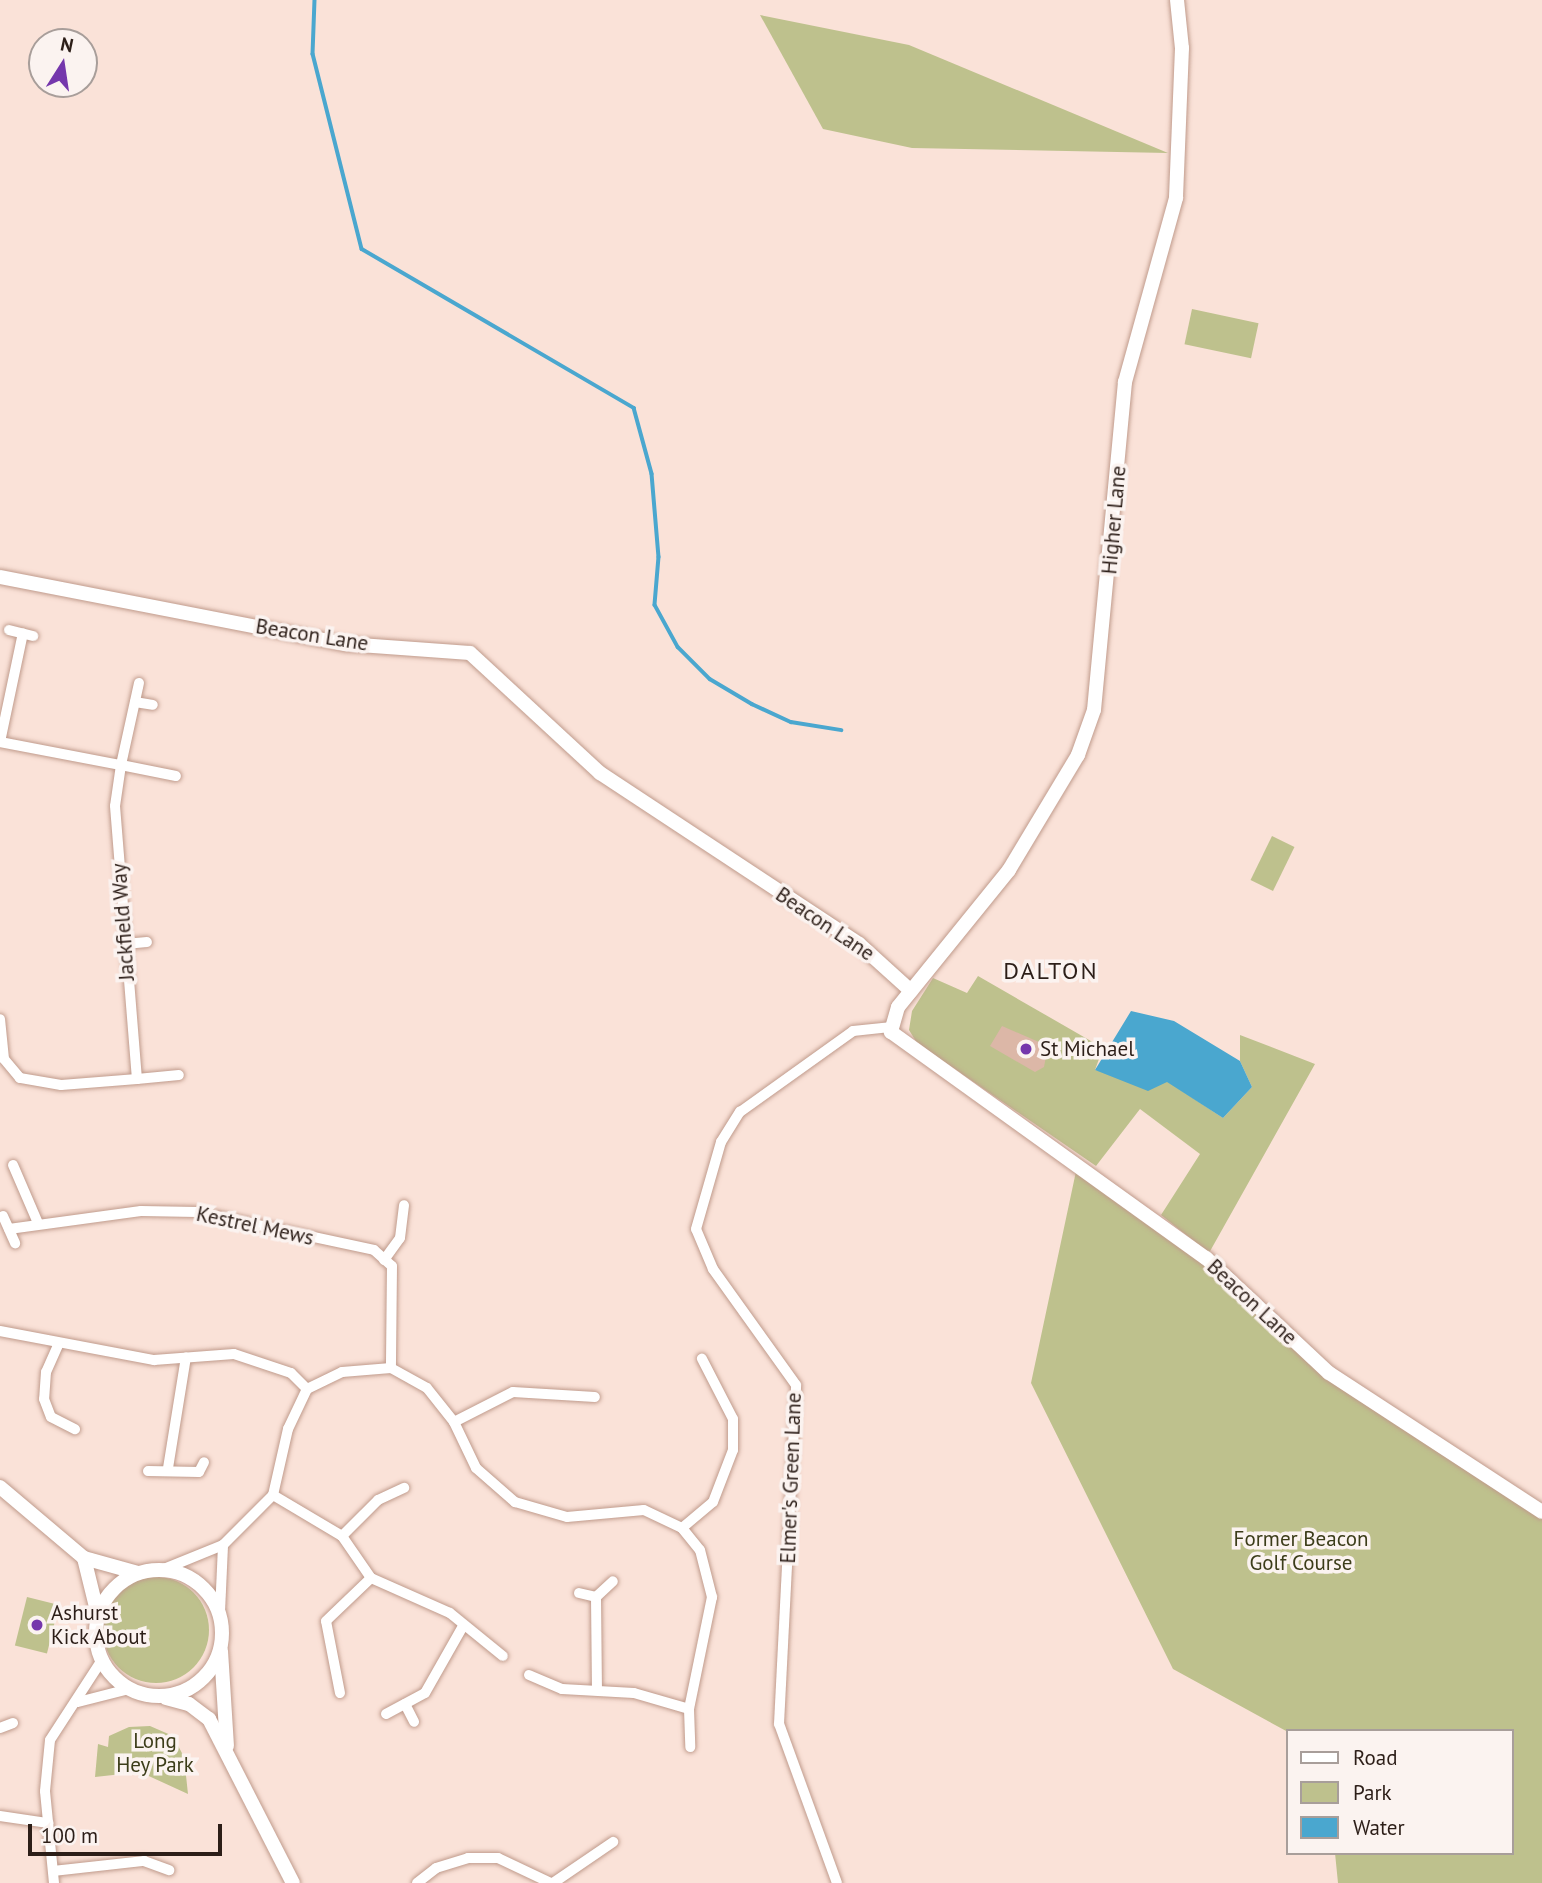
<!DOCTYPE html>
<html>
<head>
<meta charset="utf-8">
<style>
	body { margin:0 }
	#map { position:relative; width:1542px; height:1883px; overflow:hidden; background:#fae2d8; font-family:"PT Sans",sans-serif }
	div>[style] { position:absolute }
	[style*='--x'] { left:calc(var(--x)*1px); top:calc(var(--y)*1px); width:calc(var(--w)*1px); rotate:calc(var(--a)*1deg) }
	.green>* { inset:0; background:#bec18d; transform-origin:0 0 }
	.round { border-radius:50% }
	.water>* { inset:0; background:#4aa7cf }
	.stream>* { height:3.5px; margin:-1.75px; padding:0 1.75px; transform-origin:1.75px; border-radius:1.75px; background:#4aa7cf }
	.building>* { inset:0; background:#dcb7a7 }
	.roads { filter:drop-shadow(0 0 2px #c09b8c) drop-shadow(0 0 2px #c09b8c) }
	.street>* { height:10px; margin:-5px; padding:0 5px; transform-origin:5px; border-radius:5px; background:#fff }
	.secondary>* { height:14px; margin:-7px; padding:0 7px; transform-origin:7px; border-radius:7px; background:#fff }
	.secondary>.ring { margin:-7px; padding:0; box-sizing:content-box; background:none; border:14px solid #fff; border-radius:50% }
	.dots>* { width:19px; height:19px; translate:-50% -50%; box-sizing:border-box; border:4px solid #fbf3f0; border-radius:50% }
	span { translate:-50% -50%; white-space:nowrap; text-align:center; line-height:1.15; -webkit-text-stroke:7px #fbf3f0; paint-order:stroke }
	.street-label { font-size:21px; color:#2c1e18 }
	.poi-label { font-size:21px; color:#2c1e18 }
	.left { translate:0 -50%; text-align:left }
	.park-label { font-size:21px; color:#3c3d1a }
	.quarter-label { font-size:24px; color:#2c1e18; letter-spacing:2px }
	.legend { position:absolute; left:1286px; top:1729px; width:228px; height:126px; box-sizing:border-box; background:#fbf3f0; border:2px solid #a89e9a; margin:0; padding:9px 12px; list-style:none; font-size:21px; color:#2c1e18 }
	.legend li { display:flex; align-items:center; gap:14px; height:35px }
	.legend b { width:35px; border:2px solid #a89e9a }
	.north { position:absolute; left:28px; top:28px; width:70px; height:70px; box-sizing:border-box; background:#fbf3f0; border:2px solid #a89e9a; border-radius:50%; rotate:12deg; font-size:19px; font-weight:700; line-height:28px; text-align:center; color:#2c1e18 }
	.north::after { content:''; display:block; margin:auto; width:24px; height:32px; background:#7537ac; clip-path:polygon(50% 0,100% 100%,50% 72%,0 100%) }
	.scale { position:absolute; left:28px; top:1824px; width:194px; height:32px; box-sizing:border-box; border:4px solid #2c1e18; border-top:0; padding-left:9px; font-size:21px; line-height:24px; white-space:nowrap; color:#2c1e18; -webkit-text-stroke:5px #fbf3f0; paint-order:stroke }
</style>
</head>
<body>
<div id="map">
	<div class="green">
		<i style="clip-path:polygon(760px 15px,909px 45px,1168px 153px,912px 148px,823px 129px)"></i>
		<i style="left:1192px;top:309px;width:68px;height:36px;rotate:12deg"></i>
		<i style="left:1272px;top:836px;width:25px;height:49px;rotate:26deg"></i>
		<i style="clip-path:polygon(978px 976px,1103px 1048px,1095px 1070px,1167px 1081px,1223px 1118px,1252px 1087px,1240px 1061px,1240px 1035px,1315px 1064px,1209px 1253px,1161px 1215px,1200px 1154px,1140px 1109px,1096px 1166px,917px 1043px,909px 1030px,912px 1011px,933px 978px,967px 993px)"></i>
		<i style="clip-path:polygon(1078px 1162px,1206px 1258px,1329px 1373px,1542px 1512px,1542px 1883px,1338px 1883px,1335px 1853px,1512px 1853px,1512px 1731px,1288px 1732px,1173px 1669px,1031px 1383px)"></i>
		<i class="round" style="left:103px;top:1577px;width:106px;height:106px"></i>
		<i style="left:27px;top:1597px;width:33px;height:50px;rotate:14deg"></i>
		<i style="clip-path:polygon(150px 1726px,173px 1736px,184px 1757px,188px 1794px,140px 1772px,95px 1777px,98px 1744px,108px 1747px,109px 1736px,129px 1727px)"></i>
	</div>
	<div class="water">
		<i style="clip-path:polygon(1131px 1011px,1174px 1021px,1240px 1061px,1252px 1087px,1223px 1118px,1167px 1082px,1148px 1091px,1095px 1070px)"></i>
	</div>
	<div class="stream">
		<i style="--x:315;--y:0;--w:54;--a:92.1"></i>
		<i style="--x:313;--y:54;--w:201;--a:75.9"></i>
		<i style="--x:362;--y:249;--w:315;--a:30.3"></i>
		<i style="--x:634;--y:408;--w:68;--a:74.7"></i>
		<i style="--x:652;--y:474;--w:83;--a:85.2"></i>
		<i style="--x:659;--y:557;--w:48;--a:94.8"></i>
		<i style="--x:655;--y:605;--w:48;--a:61.3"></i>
		<i style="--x:678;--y:647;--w:45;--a:45"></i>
		<i style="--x:710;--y:679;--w:49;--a:30.8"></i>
		<i style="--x:752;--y:704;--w:43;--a:24.8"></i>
		<i style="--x:791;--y:722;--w:51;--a:9.1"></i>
	</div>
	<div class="building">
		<i style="clip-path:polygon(1002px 1026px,1048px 1046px,1044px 1067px,1035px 1072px,990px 1046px)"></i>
	</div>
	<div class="roads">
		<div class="street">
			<i style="--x:9;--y:630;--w:25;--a:14"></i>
			<i style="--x:139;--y:683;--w:84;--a:102.4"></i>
			<i style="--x:121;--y:765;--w:56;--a:11.3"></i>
			<i style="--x:135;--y:702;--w:18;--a:9"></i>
			<i style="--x:0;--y:742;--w:123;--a:10.8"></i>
			<i style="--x:121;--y:765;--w:41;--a:98.3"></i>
			<i style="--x:115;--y:806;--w:274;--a:85.4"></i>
			<i style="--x:137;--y:1079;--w:76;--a:175.5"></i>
			<i style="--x:61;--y:1085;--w:42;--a:-170.3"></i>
			<i style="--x:20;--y:1078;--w:25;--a:-130"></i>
			<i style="--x:4;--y:1059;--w:40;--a:-95.7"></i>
			<i style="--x:0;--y:742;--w:111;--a:-78.1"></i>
			<i style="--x:125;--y:944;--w:22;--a:-5"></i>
			<i style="--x:137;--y:1079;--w:42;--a:-5.4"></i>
			<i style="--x:13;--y:1165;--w:63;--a:66.7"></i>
			<i style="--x:3;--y:1216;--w:30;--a:66"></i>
			<i style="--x:9;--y:1229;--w:133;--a:-7.8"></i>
			<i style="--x:141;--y:1211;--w:56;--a:1"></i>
			<i style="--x:197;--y:1212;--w:181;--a:12.1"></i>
			<i style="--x:374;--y:1250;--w:24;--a:42"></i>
			<i style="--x:392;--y:1266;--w:102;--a:90.6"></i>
			<i style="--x:384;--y:1260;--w:27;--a:-54"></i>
			<i style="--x:400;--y:1238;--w:33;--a:-83"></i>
			<i style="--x:0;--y:1331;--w:157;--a:10.7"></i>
			<i style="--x:154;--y:1360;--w:80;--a:-4.3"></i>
			<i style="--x:234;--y:1354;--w:60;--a:18.4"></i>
			<i style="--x:291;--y:1373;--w:23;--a:45"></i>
			<i style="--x:59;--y:1343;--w:32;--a:114"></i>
			<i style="--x:46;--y:1372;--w:27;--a:94"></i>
			<i style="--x:44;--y:1399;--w:19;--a:69"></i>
			<i style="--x:51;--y:1417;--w:27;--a:27"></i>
			<i style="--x:454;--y:1422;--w:66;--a:-27"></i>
			<i style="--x:513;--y:1392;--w:82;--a:3.5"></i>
			<i style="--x:168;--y:1468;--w:112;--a:-80.8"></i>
			<i style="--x:148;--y:1471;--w:51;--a:1.1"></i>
			<i style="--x:199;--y:1472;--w:11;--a:-63"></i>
			<i style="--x:273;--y:1495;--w:80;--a:30.7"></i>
			<i style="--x:342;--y:1536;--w:51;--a:55.4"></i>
			<i style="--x:371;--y:1578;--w:86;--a:23.9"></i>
			<i style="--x:450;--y:1613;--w:68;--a:39.1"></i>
			<i style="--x:682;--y:1528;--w:40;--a:-40"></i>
			<i style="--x:713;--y:1502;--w:56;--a:-69"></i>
			<i style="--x:733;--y:1450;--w:31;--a:-90"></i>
			<i style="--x:733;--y:1419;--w:68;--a:-117.3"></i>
			<i style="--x:342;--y:1536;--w:51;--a:-45"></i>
			<i style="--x:378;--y:1500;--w:29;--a:-25"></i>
			<i style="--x:164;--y:1569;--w:64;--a:-22.1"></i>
			<i style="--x:223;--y:1545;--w:71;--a:-45"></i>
			<i style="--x:273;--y:1495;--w:68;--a:-77.2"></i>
			<i style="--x:288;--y:1429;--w:44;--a:-64.6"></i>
			<i style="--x:307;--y:1389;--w:39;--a:-26"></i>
			<i style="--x:342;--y:1372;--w:49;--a:-4.7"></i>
			<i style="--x:391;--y:1368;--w:41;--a:29.1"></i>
			<i style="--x:427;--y:1388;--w:43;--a:51.5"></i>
			<i style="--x:454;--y:1422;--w:51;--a:64.4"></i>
			<i style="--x:476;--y:1468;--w:52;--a:41.1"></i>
			<i style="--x:515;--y:1502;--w:54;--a:16.1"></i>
			<i style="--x:567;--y:1517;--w:77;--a:-5.2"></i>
			<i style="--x:644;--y:1510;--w:42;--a:25.3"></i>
			<i style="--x:682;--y:1528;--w:28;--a:51"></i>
			<i style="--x:700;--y:1550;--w:49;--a:75.7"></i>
			<i style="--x:712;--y:1597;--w:114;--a:101.6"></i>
			<i style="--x:579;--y:1593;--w:17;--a:13"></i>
			<i style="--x:596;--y:1597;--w:23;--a:-43"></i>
			<i style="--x:596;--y:1597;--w:93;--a:89.4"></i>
			<i style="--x:220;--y:1612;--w:67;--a:-87.4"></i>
			<i style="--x:529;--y:1675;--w:36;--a:23"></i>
			<i style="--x:562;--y:1689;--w:72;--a:3.2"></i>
			<i style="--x:634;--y:1693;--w:57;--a:16.2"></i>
			<i style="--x:689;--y:1709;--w:38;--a:88"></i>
			<i style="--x:340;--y:1693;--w:73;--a:-101"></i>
			<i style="--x:326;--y:1621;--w:62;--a:-43.7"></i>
			<i style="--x:78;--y:1702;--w:53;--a:-14.3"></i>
			<i style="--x:405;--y:1704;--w:20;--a:63"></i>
			<i style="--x:386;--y:1714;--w:44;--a:-28.3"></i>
			<i style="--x:425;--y:1693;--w:77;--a:-60.4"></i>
			<i style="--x:0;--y:1728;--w:14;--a:-21"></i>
			<i style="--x:0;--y:1816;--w:49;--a:8.3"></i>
			<i style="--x:53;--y:1871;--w:92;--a:-6.3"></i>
			<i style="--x:144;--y:1861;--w:27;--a:20"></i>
			<i style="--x:54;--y:1883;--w:92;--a:-95.6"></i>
			<i style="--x:45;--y:1791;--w:51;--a:-84.4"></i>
			<i style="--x:50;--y:1740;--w:95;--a:-57"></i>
			<i style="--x:417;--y:1883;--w:24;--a:-38"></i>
			<i style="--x:436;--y:1868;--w:34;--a:-17"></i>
			<i style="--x:468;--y:1858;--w:30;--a:0"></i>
			<i style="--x:498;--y:1858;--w:59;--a:25.3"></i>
			<i style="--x:553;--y:1883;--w:73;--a:-34.3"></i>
			<i style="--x:837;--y:1883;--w:169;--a:-110"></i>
			<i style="--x:779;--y:1724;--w:339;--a:-87.1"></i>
			<i style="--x:796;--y:1385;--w:143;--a:-125.6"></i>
			<i style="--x:713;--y:1269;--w:43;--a:-113"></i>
			<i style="--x:696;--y:1229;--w:91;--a:-74"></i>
			<i style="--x:721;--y:1142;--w:36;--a:-58"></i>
			<i style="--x:740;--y:1112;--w:139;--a:-35.6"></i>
			<i style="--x:853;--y:1031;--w:37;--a:-6"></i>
		</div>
		<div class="secondary">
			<i style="--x:1177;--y:0;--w:48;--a:84.1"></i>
			<i style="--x:1182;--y:48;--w:150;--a:92.3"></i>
			<i style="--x:1176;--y:198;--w:191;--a:105.5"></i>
			<i style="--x:1125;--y:382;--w:329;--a:95.4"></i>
			<i style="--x:1094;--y:710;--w:48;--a:109.6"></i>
			<i style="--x:1078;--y:755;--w:134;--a:121"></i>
			<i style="--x:1009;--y:870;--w:176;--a:129"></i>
			<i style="--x:898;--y:1007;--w:26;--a:106"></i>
			<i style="--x:891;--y:1032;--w:388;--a:35.7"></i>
			<i style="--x:1206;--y:1258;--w:168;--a:43.1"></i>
			<i style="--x:1329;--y:1373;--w:254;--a:33.1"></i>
			<i style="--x:0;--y:577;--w:352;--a:11"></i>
			<i style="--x:346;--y:644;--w:124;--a:4.2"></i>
			<i style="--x:470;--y:653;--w:177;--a:42.7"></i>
			<i style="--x:600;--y:773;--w:310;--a:33.4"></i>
			<i style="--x:859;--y:944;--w:70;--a:42.1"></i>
			<i style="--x:0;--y:1487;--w:110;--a:40.2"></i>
			<i style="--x:84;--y:1558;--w:56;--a:15.5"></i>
			<i style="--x:84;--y:1558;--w:59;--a:76.2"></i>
			<i class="ring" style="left:96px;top:1570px;width:112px;height:112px"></i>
			<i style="--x:221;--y:1651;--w:95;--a:86.4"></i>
			<i style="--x:166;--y:1698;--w:24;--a:15"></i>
			<i style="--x:189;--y:1704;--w:25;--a:37"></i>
			<i style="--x:209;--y:1719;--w:184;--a:62.9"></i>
		</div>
	</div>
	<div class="dots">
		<i style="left:1026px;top:1049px;background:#7537ac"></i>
		<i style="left:37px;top:1625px;background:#7537ac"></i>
	</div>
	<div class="street-label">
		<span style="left:1114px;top:520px;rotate:-85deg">Higher Lane</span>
		<span style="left:312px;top:635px;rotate:9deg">Beacon Lane</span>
		<span style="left:123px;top:922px;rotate:-94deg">Jackfield Way</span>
		<span style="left:825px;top:924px;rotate:34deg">Beacon Lane</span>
		<span style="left:255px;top:1226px;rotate:12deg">Kestrel Mews</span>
		<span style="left:1252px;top:1302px;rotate:43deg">Beacon Lane</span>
		<span style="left:791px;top:1478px;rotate:-88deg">Elmer's Green Lane</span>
	</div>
	<div class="poi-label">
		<span class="left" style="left:1040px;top:1049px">St Michael</span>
		<span class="left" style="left:51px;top:1625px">Ashurst<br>Kick About</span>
	</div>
	<div class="park-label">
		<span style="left:1301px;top:1551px">Former Beacon<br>Golf Course</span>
		<span style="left:155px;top:1753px">Long<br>Hey Park</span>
	</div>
	<div class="quarter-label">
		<span style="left:1051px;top:971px">DALTON</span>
	</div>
	<ul class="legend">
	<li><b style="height:9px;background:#fff"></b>Road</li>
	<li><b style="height:19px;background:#bec18d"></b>Park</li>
	<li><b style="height:19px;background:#4aa7cf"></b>Water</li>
	</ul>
	<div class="north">N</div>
	<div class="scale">100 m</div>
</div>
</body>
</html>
